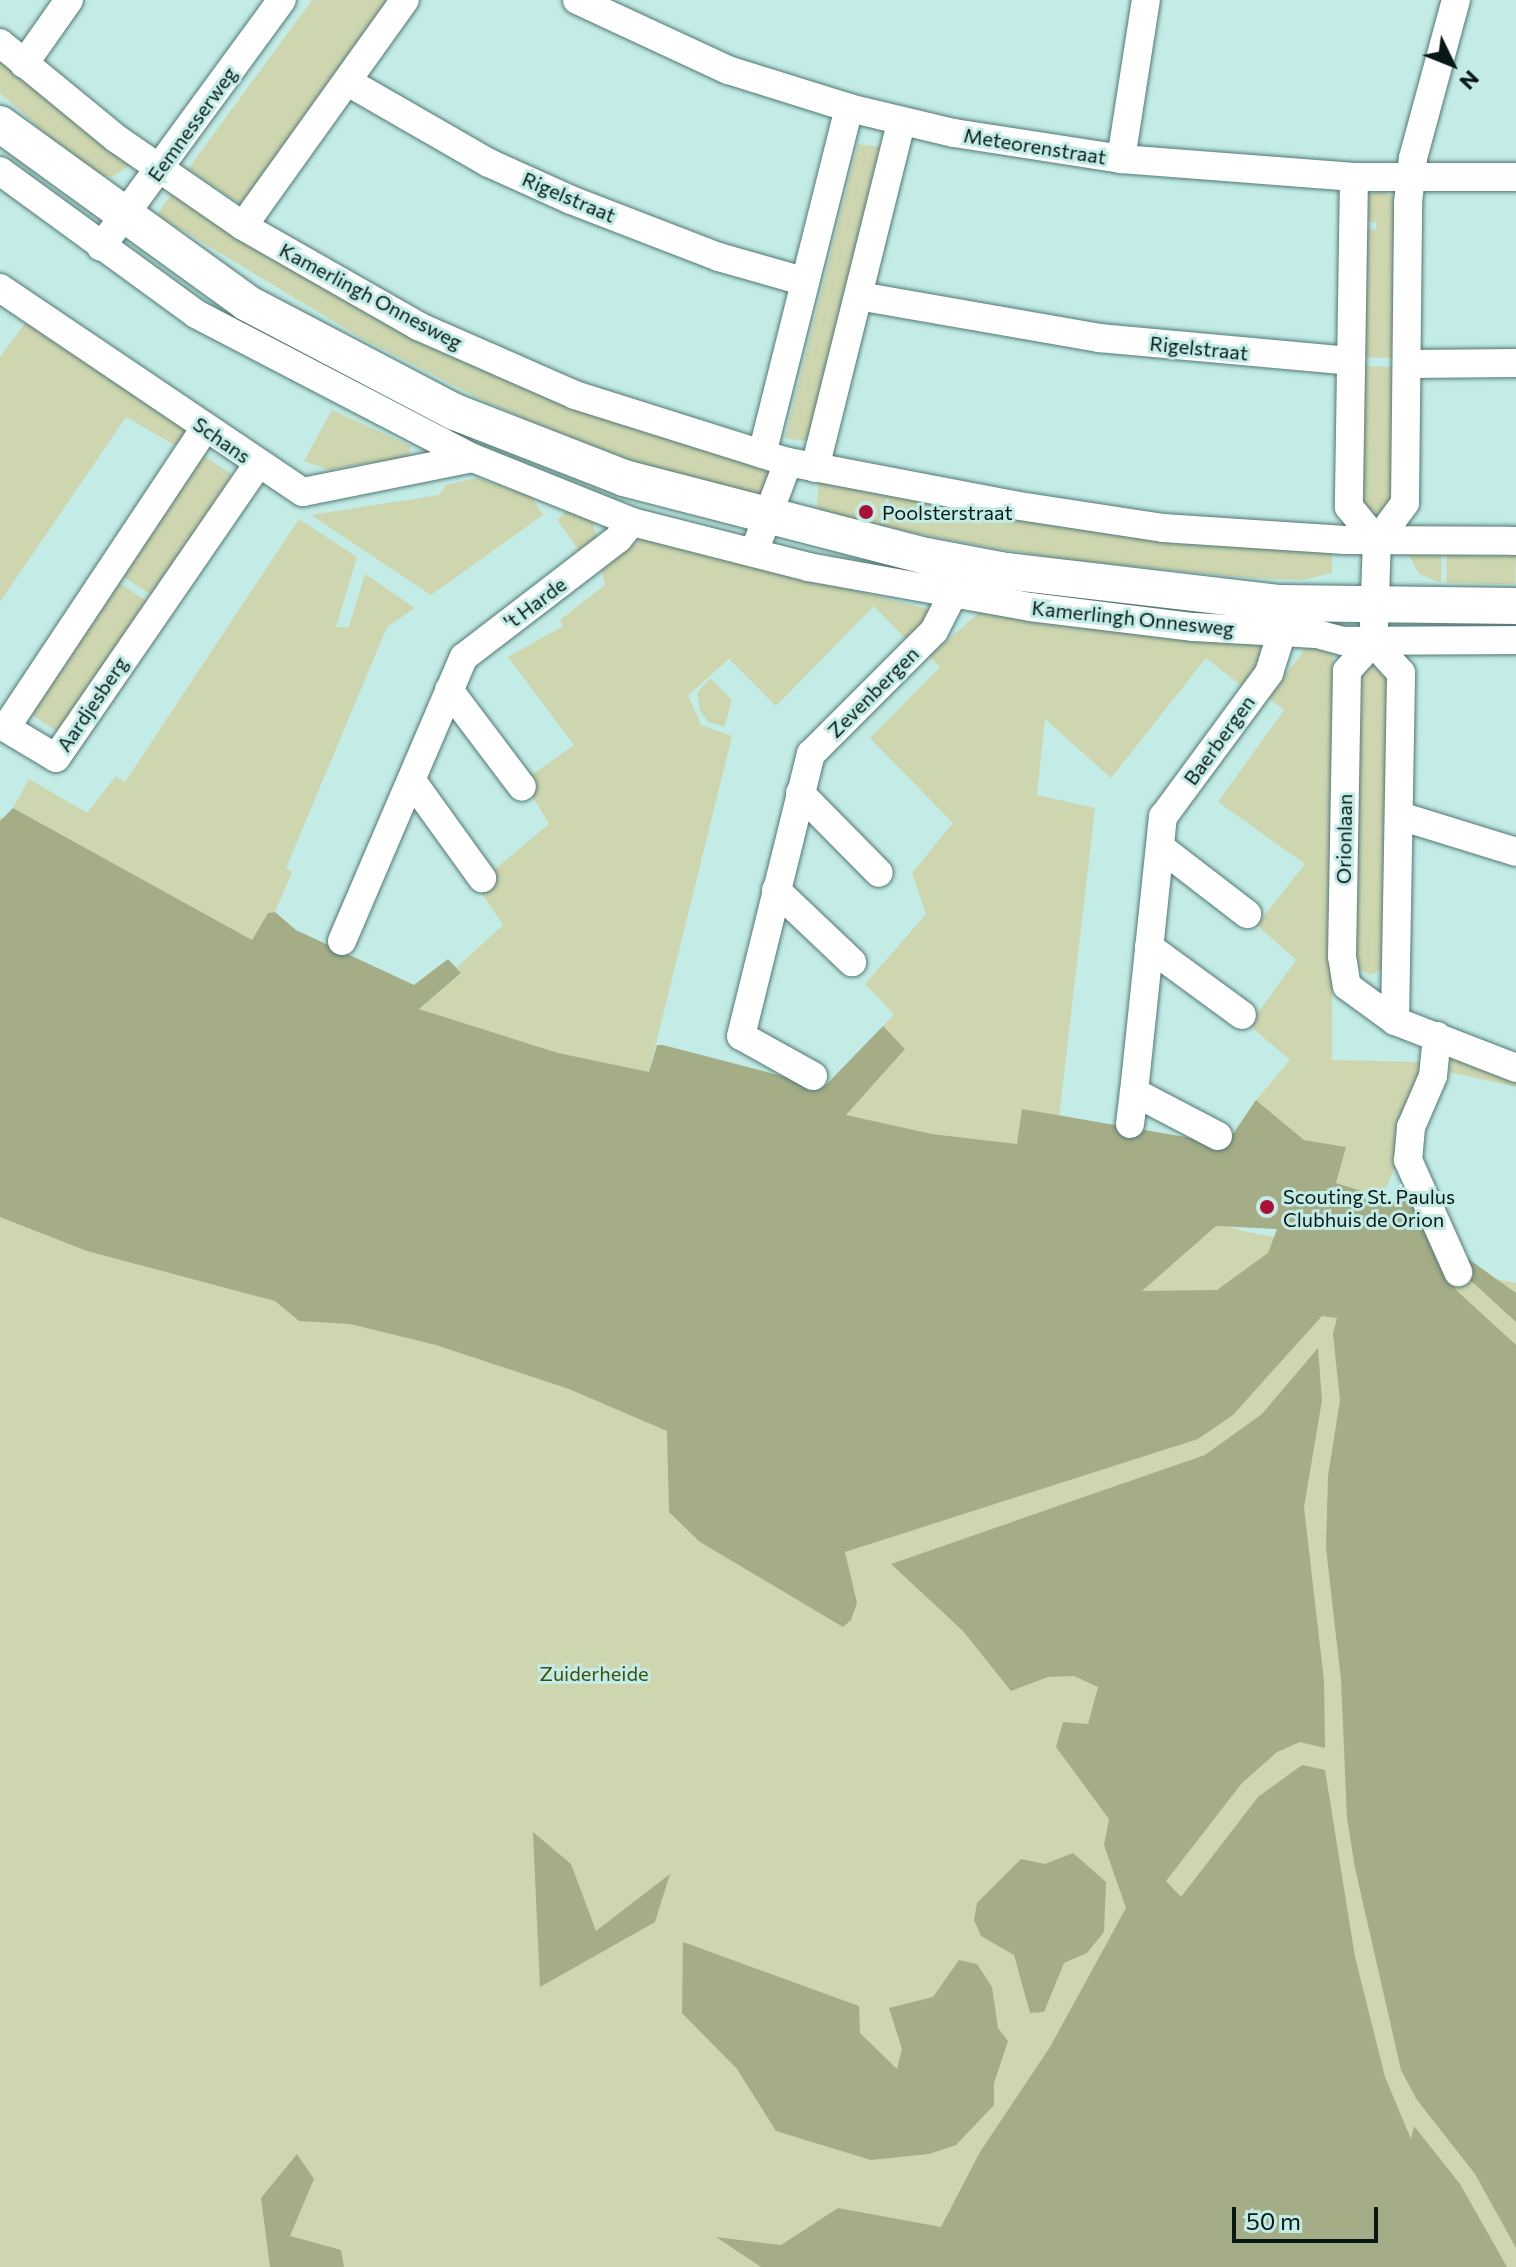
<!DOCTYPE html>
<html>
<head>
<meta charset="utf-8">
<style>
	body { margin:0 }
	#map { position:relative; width:1516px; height:2267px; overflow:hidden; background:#c3ece7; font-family:Commissioner,sans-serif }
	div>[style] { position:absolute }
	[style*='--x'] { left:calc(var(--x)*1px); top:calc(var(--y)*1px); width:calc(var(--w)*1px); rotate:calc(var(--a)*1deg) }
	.green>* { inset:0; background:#cdd6af; transform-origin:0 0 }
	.forest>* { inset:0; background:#a4ad86 }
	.roads { filter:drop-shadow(0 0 2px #527873) drop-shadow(0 0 2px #527873) }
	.minor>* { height:28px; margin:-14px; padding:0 14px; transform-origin:14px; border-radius:14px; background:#fff }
	.major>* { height:36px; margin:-18px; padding:0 18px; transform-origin:18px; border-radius:18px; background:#fff }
	.dots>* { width:22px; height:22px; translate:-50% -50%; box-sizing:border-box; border:4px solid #c3ece7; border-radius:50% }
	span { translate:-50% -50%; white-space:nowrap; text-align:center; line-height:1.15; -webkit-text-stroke:6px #c3ece7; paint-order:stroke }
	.street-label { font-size:20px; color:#081816 }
	.poi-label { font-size:20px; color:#081816 }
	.left { translate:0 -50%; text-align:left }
	.park-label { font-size:20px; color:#424c0a }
	.north { position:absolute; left:1412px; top:24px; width:80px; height:80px; -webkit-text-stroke:6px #c3ece7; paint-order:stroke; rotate:133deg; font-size:22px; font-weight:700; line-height:32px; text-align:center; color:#081816 }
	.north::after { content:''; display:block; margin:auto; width:28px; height:36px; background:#081816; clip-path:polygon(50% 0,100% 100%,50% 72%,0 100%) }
	.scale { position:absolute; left:1232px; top:2207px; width:146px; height:36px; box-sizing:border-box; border:4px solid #081816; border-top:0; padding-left:10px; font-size:24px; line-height:28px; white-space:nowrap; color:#081816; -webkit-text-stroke:6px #c3ece7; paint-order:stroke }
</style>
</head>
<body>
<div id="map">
	<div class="green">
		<i style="clip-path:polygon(312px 0,399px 0,245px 207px,188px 169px)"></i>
		<i style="clip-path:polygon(0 53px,135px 162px,112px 177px,89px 172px,0 93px)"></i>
		<i style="clip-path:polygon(858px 144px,880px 147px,809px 436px,806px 441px,785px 438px)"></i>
		<i style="clip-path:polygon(174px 190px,256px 244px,774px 467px,765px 498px,640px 464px,570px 437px,488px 403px,363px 339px,157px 215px)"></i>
		<i style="clip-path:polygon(1380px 190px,1398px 199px,1399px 358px,1358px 357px,1360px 227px,1376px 230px,1377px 222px,1360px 224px,1367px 195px)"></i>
		<i style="clip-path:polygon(29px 318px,194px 430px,183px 450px,126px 417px,0 602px,0 357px)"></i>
		<i style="clip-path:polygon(1358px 366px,1399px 367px,1397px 502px,1379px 520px,1361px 514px)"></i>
		<i style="clip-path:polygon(332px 410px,411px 446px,409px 456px,328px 470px,304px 461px)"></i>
		<i style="left:196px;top:451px;width:43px;height:145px;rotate:33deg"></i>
		<i style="clip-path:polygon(819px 476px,1332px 546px,1332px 573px,1302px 580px,1251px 578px,1061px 559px,943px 539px,823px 513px,817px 505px)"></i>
		<i style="clip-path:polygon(477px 478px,531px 496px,543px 515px,431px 595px,311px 515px,439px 495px,446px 485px)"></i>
		<i style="clip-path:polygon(568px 510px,592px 519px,597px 539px,580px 552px,557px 520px)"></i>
		<i style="clip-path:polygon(299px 519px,357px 557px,336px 627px,349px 627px,365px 574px,415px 608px,387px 627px,286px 868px,292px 872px,275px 912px,268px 913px,252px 940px,13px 808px,29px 779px,87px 813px,116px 776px,125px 782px)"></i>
		<i style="clip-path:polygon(644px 537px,932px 610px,909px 642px,874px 606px,776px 706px,729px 659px,688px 695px,701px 725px,732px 736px,649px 1072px,610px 1065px,1248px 1232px,1516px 1283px,1516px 2267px,0 2267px,0 817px,92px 879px,432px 1021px,463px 1024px,419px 1009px,461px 974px,457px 967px,503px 925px,476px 885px,549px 824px,523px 781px,574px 745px,508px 657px,563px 626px,560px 620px,605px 585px,601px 569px)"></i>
		<i style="left:1447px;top:548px;width:69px;height:35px;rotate:1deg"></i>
		<i style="clip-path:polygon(1442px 549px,1441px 583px,1419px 574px,1407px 552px)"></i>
		<i style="left:112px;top:578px;width:43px;height:158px;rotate:34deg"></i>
		<i style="clip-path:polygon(980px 612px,1260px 645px,1263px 654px,1243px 687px,1206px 658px,1111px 778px,1045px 719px,1037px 795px,1095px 808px,1059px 1117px,1023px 1109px,1018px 1144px,932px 1134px,845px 1115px,905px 1049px,883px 1026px,894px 1014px,865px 984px,926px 914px,912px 873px,953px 823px,870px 738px,940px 667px,929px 656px)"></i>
		<i style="clip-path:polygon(1306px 648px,1333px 648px,1332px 1060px,1422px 1062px,1396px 1165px,1381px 1200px,1336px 1183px,1346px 1147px,1304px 1140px,1256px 1100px,1290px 1060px,1249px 1025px,1296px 960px,1257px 925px,1305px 864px,1218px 802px,1284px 710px,1268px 697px)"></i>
		<i style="clip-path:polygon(1369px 656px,1394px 675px,1385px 967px,1371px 975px,1353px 966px,1353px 673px)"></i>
		<i style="clip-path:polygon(710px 678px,732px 700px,724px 727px,709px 722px,700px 711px,697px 693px)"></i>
		<i style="clip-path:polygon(1452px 1055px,1516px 1077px,1516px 1087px,1449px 1072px)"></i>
	</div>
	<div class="forest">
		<i style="clip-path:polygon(evenodd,13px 808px,252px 940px,268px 913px,275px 912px,296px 930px,414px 985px,448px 959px,461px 973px,419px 1009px,558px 1053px,649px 1072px,657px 1045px,663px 1045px,824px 1087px,883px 1026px,905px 1049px,846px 1115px,932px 1134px,1017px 1144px,1022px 1109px,1226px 1144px,1256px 1100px,1304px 1140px,1346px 1147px,1336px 1183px,1399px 1203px,1406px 1187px,1456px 1290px,1516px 1345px,1516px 2248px,1475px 2174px,1417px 2100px,1401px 2070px,1355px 1868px,1347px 1818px,1341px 1680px,1326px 1548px,1328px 1476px,1340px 1400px,1333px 1334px,1337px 1318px,1322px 1316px,1233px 1415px,1198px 1439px,845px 1552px,857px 1603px,851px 1620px,843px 1627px,700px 1542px,669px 1512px,667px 1431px,569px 1389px,436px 1345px,350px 1324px,299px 1321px,275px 1301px,87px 1251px,0 1217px,0 821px,13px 808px,1216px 1226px,1277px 1229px,1268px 1253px,1217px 1290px,1142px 1291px,1216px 1226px)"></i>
		<i style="clip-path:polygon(1460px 1253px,1516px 1293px,1516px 1322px,1468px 1278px)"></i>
		<i style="clip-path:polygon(1318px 1348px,1322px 1400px,1304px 1507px,1324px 1681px,1325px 1748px,1300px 1742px,1277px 1752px,1242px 1783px,1166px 1881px,1181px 1897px,1258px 1797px,1302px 1765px,1325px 1770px,1355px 1957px,1385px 2077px,1411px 2139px,1414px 2126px,1460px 2184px,1507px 2267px,761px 2267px,716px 2237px,781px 2245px,838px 2208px,941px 2227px,980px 2152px,1050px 2047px,1126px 1908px,1104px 1845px,1109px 1819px,1056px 1747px,1063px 1722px,1088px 1724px,1098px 1687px,1074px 1676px,1048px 1677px,1011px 1691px,963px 1631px,891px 1564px,1205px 1455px,1262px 1414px)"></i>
		<i style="clip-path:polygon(533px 1832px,571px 1864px,596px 1931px,670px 1874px,655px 1922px,540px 1987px)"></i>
		<i style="clip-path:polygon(1073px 1853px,1106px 1882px,1104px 1932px,1087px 1953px,1064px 1963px,1044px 2012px,1030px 2013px,1014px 1955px,981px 1936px,974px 1920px,977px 1903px,1021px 1859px,1045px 1864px)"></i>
		<i style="clip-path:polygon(683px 1942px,859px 2006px,860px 2033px,897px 2069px,902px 2049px,889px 2008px,933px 1997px,959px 1960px,977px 1964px,992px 1987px,998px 2028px,1008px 2041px,994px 2083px,994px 2105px,956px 2145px,929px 2154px,871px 2160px,776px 2131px,737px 2069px,682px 2013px)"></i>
		<i style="clip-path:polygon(297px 2154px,314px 2179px,290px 2236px,341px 2250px,344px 2267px,270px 2267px,261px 2198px)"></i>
	</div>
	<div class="roads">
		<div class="minor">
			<i style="--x:577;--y:0;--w:166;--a:24.9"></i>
			<i style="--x:728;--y:70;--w:127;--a:17.4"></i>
			<i style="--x:849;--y:108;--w:108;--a:13.4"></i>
			<i style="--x:954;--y:133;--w:169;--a:8.8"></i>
			<i style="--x:1121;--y:159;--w:234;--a:4.4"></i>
			<i style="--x:1354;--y:177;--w:162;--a:0"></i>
			<i style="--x:0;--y:43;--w:151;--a:39.4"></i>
			<i style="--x:117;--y:139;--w:153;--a:34.6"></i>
			<i style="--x:243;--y:226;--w:202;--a:29.7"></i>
			<i style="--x:418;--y:326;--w:171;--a:23.7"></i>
			<i style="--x:575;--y:395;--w:223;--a:17.5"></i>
			<i style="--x:788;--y:462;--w:229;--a:10.8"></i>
			<i style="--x:1013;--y:505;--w:152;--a:8.7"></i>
			<i style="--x:1163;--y:528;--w:182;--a:3.8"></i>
			<i style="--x:1345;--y:540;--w:171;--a:0.3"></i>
			<i style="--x:24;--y:64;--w:78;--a:-54.9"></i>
			<i style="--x:348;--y:82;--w:163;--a:29.9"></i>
			<i style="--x:489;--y:163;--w:90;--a:24.3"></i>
			<i style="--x:571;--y:200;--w:159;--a:21.1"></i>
			<i style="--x:719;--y:257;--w:87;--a:15.9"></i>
			<i style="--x:1121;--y:159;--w:161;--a:-81.1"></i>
			<i style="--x:0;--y:171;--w:243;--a:36.1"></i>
			<i style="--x:196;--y:314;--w:312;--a:27.5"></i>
			<i style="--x:473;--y:458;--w:171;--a:21.9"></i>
			<i style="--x:632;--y:522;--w:182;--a:14.3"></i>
			<i style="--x:808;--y:567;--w:226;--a:10.2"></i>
			<i style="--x:1030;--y:607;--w:165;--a:7"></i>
			<i style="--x:1194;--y:627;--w:123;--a:3.3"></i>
			<i style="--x:1317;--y:634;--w:27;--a:15"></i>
			<i style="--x:1343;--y:641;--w:173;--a:-0.3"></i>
			<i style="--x:1354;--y:177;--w:330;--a:90.9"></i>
			<i style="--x:1349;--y:507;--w:44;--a:50.5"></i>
			<i style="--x:1377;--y:541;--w:47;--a:-53.6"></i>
			<i style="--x:1405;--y:503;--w:300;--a:-89.4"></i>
			<i style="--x:1408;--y:203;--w:45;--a:-83.7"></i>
			<i style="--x:1413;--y:158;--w:164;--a:-74.8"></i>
			<i style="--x:243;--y:226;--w:278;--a:-54.4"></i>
			<i style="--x:101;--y:247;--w:306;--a:-53.8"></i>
			<i style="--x:0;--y:288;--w:365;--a:34"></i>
			<i style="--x:303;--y:492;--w:173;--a:-11.3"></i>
			<i style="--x:859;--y:296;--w:244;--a:9.9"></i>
			<i style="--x:1099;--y:338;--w:252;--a:5.2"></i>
			<i style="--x:1410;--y:364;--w:106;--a:-0.5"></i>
			<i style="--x:205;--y:428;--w:360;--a:123.6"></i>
			<i style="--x:6;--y:728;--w:58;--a:31"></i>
			<i style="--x:56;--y:758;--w:357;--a:-55.5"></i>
			<i style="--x:762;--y:454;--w:357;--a:-75.9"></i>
			<i style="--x:815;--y:468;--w:357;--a:-76"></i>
			<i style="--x:754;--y:552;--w:96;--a:-69.3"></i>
			<i style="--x:1374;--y:625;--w:84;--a:-88"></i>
			<i style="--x:449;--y:690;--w:121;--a:53"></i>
			<i style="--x:412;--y:781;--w:120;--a:54.2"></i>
			<i style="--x:800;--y:793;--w:112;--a:45.4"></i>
			<i style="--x:1400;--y:816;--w:121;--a:17.2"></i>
			<i style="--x:1160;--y:847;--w:110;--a:37.6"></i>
			<i style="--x:776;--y:890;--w:105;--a:43.5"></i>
			<i style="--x:342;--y:941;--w:309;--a:-66.8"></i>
			<i style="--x:464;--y:657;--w:194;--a:-37.5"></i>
			<i style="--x:618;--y:539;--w:22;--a:-51"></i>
			<i style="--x:1149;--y:947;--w:115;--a:36.2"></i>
			<i style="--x:1395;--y:1021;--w:348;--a:-89"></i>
			<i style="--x:1401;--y:673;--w:42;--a:-132.1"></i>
			<i style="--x:1373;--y:642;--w:39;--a:132"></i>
			<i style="--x:1347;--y:671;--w:285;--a:91"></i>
			<i style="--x:1342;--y:956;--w:30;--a:81"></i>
			<i style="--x:1347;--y:986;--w:59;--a:36.1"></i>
			<i style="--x:1395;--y:1021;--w:130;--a:21.2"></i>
			<i style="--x:1437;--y:1036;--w:40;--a:95.7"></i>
			<i style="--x:1433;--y:1076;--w:56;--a:113.3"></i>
			<i style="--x:1411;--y:1127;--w:33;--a:95"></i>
			<i style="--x:1408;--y:1160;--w:123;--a:65.9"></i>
			<i style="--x:813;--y:1076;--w:82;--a:-150.9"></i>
			<i style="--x:741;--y:1036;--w:291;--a:-76.1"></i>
			<i style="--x:811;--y:754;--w:174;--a:-45"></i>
			<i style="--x:934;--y:631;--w:42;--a:-62.8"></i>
			<i style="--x:1130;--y:1124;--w:32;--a:-83"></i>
			<i style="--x:1218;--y:1136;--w:95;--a:-152.4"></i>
			<i style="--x:1134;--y:1092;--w:277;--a:-84"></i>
			<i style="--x:1163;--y:817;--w:179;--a:-53.6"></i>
			<i style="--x:1269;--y:673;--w:43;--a:-72.4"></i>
		</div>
		<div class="major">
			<i style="--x:0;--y:124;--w:305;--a:35.9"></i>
			<i style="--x:247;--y:303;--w:235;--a:27.7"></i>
			<i style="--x:455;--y:412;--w:181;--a:21.3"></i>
			<i style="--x:624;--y:478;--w:312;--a:14.5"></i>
			<i style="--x:926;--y:556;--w:81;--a:10.6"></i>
			<i style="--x:1006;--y:571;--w:276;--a:6.7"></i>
			<i style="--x:1280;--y:603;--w:236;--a:0.7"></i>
		</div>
	</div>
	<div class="dots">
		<i style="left:866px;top:512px;background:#a91236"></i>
		<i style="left:1267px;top:1207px;background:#a91236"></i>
	</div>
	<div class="street-label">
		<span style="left:192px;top:124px;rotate:-54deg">Eemnesserweg</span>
		<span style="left:1035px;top:146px;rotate:9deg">Meteorenstraat</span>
		<span style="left:569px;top:197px;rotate:23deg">Rigelstraat</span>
		<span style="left:371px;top:296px;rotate:28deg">Kamerlingh Onnesweg</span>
		<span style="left:1199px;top:348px;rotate:6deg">Rigelstraat</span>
		<span style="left:222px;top:440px;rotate:35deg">Schans</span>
		<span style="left:535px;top:603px;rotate:-37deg">'t Harde</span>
		<span style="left:1133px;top:618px;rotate:6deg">Kamerlingh Onnesweg</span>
		<span style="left:873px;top:692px;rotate:-45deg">Zevenbergen</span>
		<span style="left:92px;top:704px;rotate:-56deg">Aardjesberg</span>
		<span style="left:1219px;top:740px;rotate:-54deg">Baerbergen</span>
		<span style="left:1344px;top:839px;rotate:-89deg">Orionlaan</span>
	</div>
	<div class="poi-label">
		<span class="left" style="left:882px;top:512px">Poolsterstraat</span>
		<span class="left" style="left:1283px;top:1208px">Scouting St. Paulus<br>Clubhuis de Orion</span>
	</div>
	<div class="park-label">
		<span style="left:594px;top:1673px">Zuiderheide</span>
	</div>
	<div class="north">N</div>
	<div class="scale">50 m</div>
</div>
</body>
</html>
